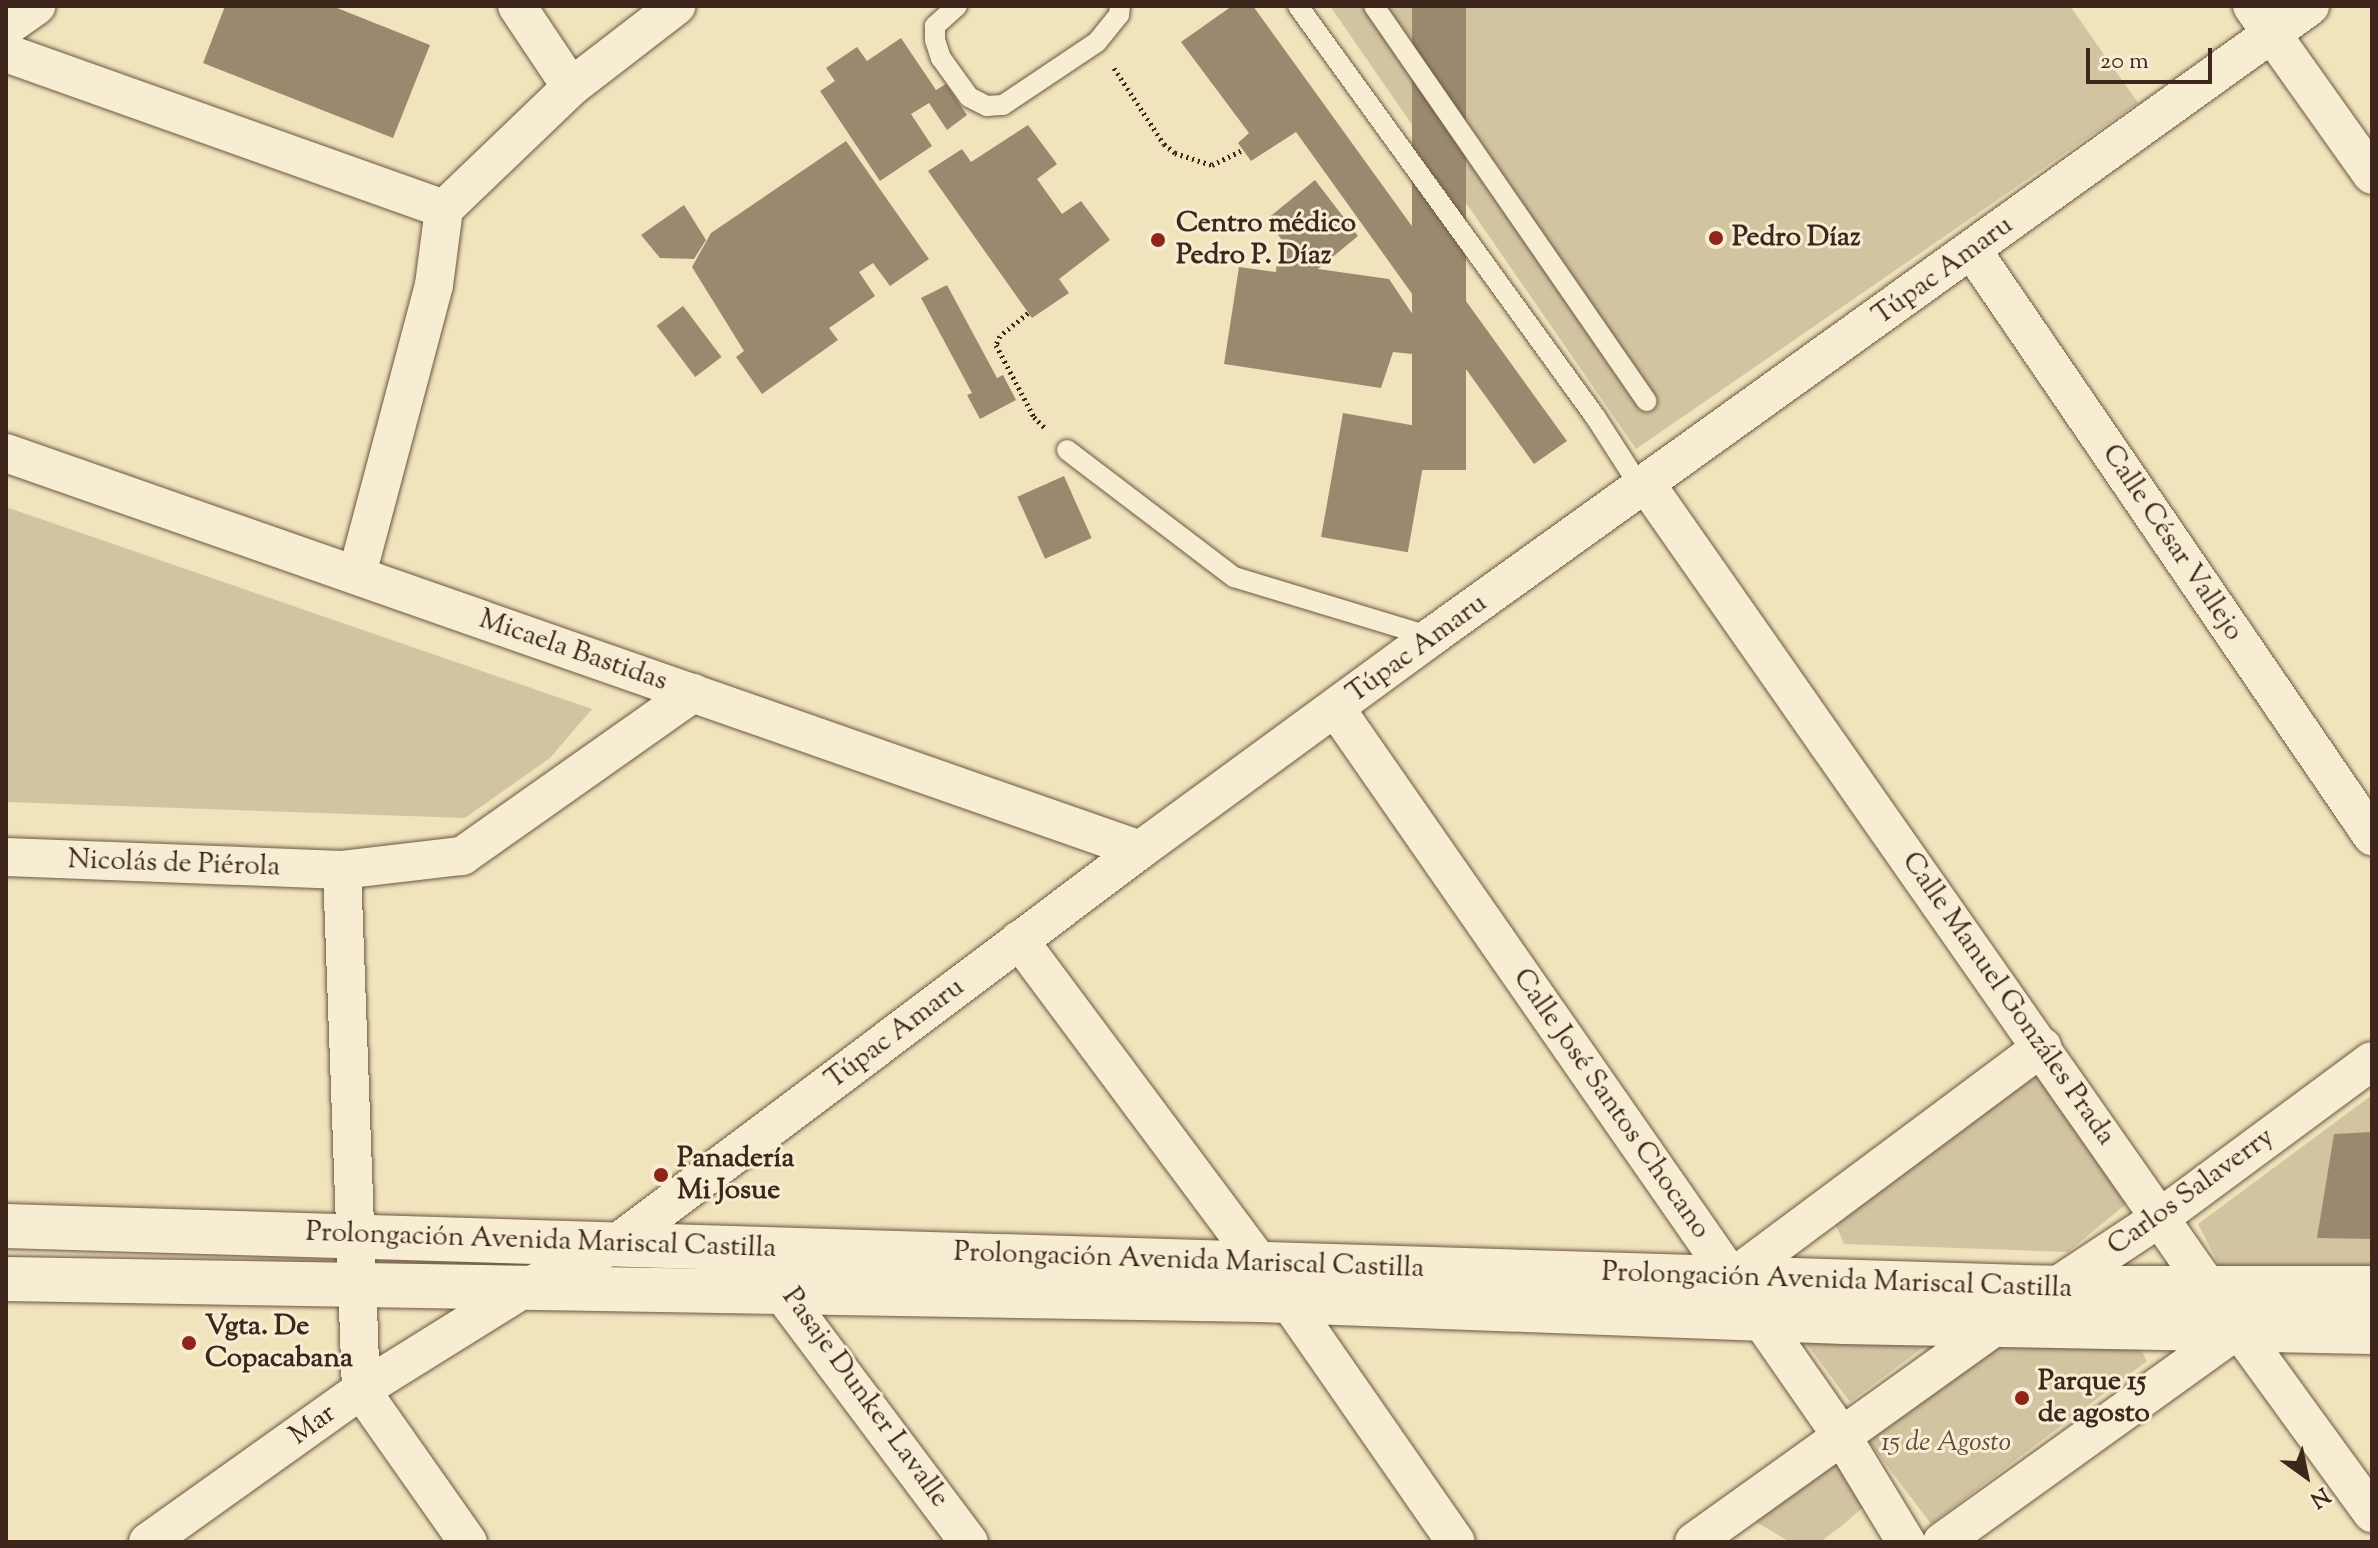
<!DOCTYPE html>
<html>
<head>
<meta charset="utf-8">
<style>
	body { margin:0 }
	#map { position:relative; width:2378px; height:1548px; overflow:hidden; background:#f1e4bc; font-family:"Sorts Mill Goudy",serif }
	div>[style] { position:absolute }
	[style*='--x'] { left:calc(var(--x)*1px); top:calc(var(--y)*1px); width:calc(var(--w)*1px); rotate:calc(var(--a)*1deg) }
	.green>* { inset:0; background:#d3c4a1 }
	.building>* { inset:0; background:#9b896f; transform-origin:0 0 }
	.path>* { height:5px; margin-top:-2.5px; transform-origin:0; background:repeating-linear-gradient(90deg,#3e261c 0 2px,transparent 0 6px) }
	.roads { filter:drop-shadow(0 0 2px #6b5644) drop-shadow(0 0 2px #6b5644) }
	.lane>* { height:20px; margin:-10px; padding:0 10px; transform-origin:10px; border-radius:10px; background:#f6edd3 }
	.street>* { height:38px; margin:-19px; padding:0 19px; transform-origin:19px; border-radius:19px; background:#f6edd3 }
	.secondary>* { height:44px; margin:-22px; padding:0 22px; transform-origin:22px; border-radius:22px; background:#f6edd3 }
	.dots>* { width:22px; height:22px; translate:-50% -50%; box-sizing:border-box; border:4px solid #f6edd3; border-radius:50% }
	span { translate:-50% -50%; white-space:nowrap; text-align:center; line-height:1.15; -webkit-text-stroke:6px #f6edd3; paint-order:stroke }
	.poi-label { font-size:28px; color:#3e261c; font-weight:700 }
	.left { translate:0 -50%; text-align:left }
	.street-label { font-size:28px; color:#3e261c }
	.park-label { font-size:28px; color:#634e3d; font-style:italic }
	.frame { position:absolute; inset:0; border:8px solid #3e261c; pointer-events:none }
	.north { position:absolute; left:2266px; top:1436px; width:80px; height:80px; -webkit-text-stroke:6px #f6edd3; paint-order:stroke; rotate:147deg; font-size:22px; font-weight:700; line-height:32px; text-align:center; color:#3e261c }
	.north::after { content:''; display:block; margin:auto; width:28px; height:36px; background:#3e261c; clip-path:polygon(50% 0,100% 100%,50% 72%,0 100%) }
	.scale { position:absolute; left:2086px; top:48px; width:126px; height:36px; box-sizing:border-box; border:4px solid #3e261c; border-top:0; padding-left:10px; font-size:24px; line-height:28px; white-space:nowrap; color:#3e261c; -webkit-text-stroke:6px #f6edd3; paint-order:stroke }
</style>
</head>
<body>
<div id="map">
	<div class="green">
		<i style="clip-path:polygon(1330px 6px,2070px 6px,2138px 103px,1636px 449px)"></i>
		<i style="clip-path:polygon(6px 507px,592px 709px,550px 758px,465px 818px,6px 802px)"></i>
		<i style="clip-path:polygon(2041px 1072px,2131px 1200px,2068px 1252px,1844px 1244px,1833px 1218px)"></i>
		<i style="clip-path:polygon(2372px 1095px,2372px 1266px,2220px 1267px,2198px 1224px)"></i>
		<i style="clip-path:polygon(2005px 1333px,2137px 1344px,2147px 1361px,1931px 1524px,1863px 1434px)"></i>
		<i style="clip-path:polygon(1803px 1339px,1932px 1341px,1850px 1402px)"></i>
		<i style="clip-path:polygon(1837px 1448px,1877px 1495px,1844px 1524px,1820px 1542px,1790px 1542px,1751px 1519px)"></i>
	</div>
	<div class="building">
		<i style="clip-path:polygon(225px 6px,332px 6px,430px 45px,393px 138px,203px 63px)"></i>
		<i style="clip-path:polygon(1232px 6px,1253px 6px,1567px 441px,1534px 464px,1296px 132px,1251px 161px,1238px 143px,1249px 133px,1181px 42px)"></i>
		<i style="left:1412px;top:6px;width:54px;height:464px"></i>
		<i style="clip-path:polygon(901px 38px,936px 90px,946px 84px,967px 115px,947px 130px,929px 103px,911px 114px,932px 146px,880px 181px,820px 91px,835px 81px,826px 68px,857px 47px,867px 61px)"></i>
		<i style="clip-path:polygon(1028px 125px,1057px 164px,1037px 179px,1062px 214px,1081px 201px,1110px 240px,1059px 279px,1069px 293px,1032px 318px,928px 171px,962px 149px,971px 162px)"></i>
		<i style="clip-path:polygon(846px 141px,929px 259px,890px 286px,873px 263px,859px 272px,875px 296px,829px 328px,838px 340px,762px 394px,736px 357px,744px 351px,692px 267px,711px 233px)"></i>
		<i style="clip-path:polygon(1315px 180px,1358px 236px,1318px 269px,1389px 279px,1441px 357px,1393px 352px,1381px 388px,1224px 364px,1239px 267px,1276px 272px,1277px 258px,1288px 249px,1267px 219px)"></i>
		<i style="clip-path:polygon(684px 205px,706px 240px,694px 259px,660px 258px,641px 235px)"></i>
		<i style="clip-path:polygon(947px 285px,997px 378px,1003px 375px,1016px 400px,980px 419px,967px 395px,972px 393px,921px 298px)"></i>
		<i style="left:683px;top:306px;width:64px;height:33px;rotate:53deg"></i>
		<i style="left:1343px;top:413px;width:88px;height:126px;rotate:10deg"></i>
		<i style="left:1064px;top:476px;width:68px;height:51px;rotate:66deg"></i>
		<i style="clip-path:polygon(2372px 1132px,2372px 1239px,2317px 1238px,2334px 1134px)"></i>
	</div>
	<div class="path">
		<i style="--x:1114;--y:68;--w:91;--a:56.7"></i>
		<i style="--x:1164;--y:144;--w:14;--a:39"></i>
		<i style="--x:1175;--y:153;--w:39;--a:18"></i>
		<i style="--x:1212;--y:165;--w:34;--a:-26"></i>
		<i style="--x:1028;--y:313;--w:36;--a:141"></i>
		<i style="--x:1000;--y:336;--w:10;--a:114"></i>
		<i style="--x:996;--y:345;--w:81;--a:62.2"></i>
		<i style="--x:1034;--y:417;--w:16;--a:45"></i>
	</div>
	<div class="roads">
		<div class="lane">
			<i style="--x:957;--y:6;--w:30;--a:138"></i>
			<i style="--x:935;--y:26;--w:14;--a:90"></i>
			<i style="--x:935;--y:40;--w:19;--a:72"></i>
			<i style="--x:941;--y:58;--w:48;--a:54.3"></i>
			<i style="--x:969;--y:97;--w:20;--a:27"></i>
			<i style="--x:987;--y:106;--w:16;--a:-4"></i>
			<i style="--x:1003;--y:105;--w:113;--a:-33.8"></i>
			<i style="--x:1097;--y:42;--w:35;--a:-51"></i>
			<i style="--x:1119;--y:15;--w:9;--a:-84"></i>
			<i style="--x:1298;--y:6;--w:508;--a:54.12"></i>
			<i style="--x:1596;--y:418;--w:83;--a:57.3"></i>
			<i style="--x:1374;--y:6;--w:480;--a:55.4"></i>
			<i style="--x:1067;--y:450;--w:210;--a:37.3"></i>
			<i style="--x:1234;--y:577;--w:206;--a:16.9"></i>
		</div>
		<div class="street">
			<i style="--x:517;--y:6;--w:97;--a:56.3"></i>
			<i style="--x:2252;--y:6;--w:207;--a:54.6"></i>
			<i style="--x:6;--y:27;--w:37;--a:-35"></i>
			<i style="--x:6;--y:53;--w:465;--a:19.6"></i>
			<i style="--x:444;--y:209;--w:77;--a:97.5"></i>
			<i style="--x:434;--y:285;--w:300;--a:104.9"></i>
			<i style="--x:444;--y:209;--w:176;--a:-43.8"></i>
			<i style="--x:571;--y:87;--w:133;--a:-37.6"></i>
			<i style="--x:1972;--y:250;--w:710;--a:55.68"></i>
			<i style="--x:6;--y:453;--w:1201;--a:19.29"></i>
			<i style="--x:1646;--y:484;--w:984;--a:55.02"></i>
			<i style="--x:2210;--y:1290;--w:276;--a:54"></i>
			<i style="--x:1336;--y:709;--w:888;--a:55.18"></i>
			<i style="--x:1843;--y:1438;--w:122;--a:58.8"></i>
			<i style="--x:6;--y:857;--w:336;--a:2.2"></i>
			<i style="--x:1019;--y:940;--w:452;--a:53.3"></i>
			<i style="--x:1289;--y:1302;--w:292;--a:55.2"></i>
			<i style="--x:780;--y:1271;--w:21;--a:87"></i>
			<i style="--x:781;--y:1292;--w:313;--a:53.1"></i>
			<i style="--x:1732;--y:1278;--w:387;--a:-36.7"></i>
			<i style="--x:361;--y:1390;--w:520;--a:-92.09"></i>
			<i style="--x:342;--y:870;--w:121;--a:-6.7"></i>
			<i style="--x:462;--y:856;--w:283;--a:-35.2"></i>
			<i style="--x:361;--y:1390;--w:186;--a:54.9"></i>
			<i style="--x:148;--y:1542;--w:262;--a:-35.5"></i>
			<i style="--x:361;--y:1390;--w:191;--a:-31.9"></i>
			<i style="--x:523;--y:1289;--w:105;--a:-26.1"></i>
			<i style="--x:617;--y:1243;--w:654;--a:-36.92"></i>
			<i style="--x:1140;--y:850;--w:361;--a:-36.2"></i>
			<i style="--x:1431;--y:637;--w:1082;--a:-35.67"></i>
			<i style="--x:1694;--y:1542;--w:375;--a:-35.6"></i>
			<i style="--x:1999;--y:1324;--w:194;--a:-33.4"></i>
			<i style="--x:2161;--y:1217;--w:262;--a:-36.5"></i>
			<i style="--x:1942;--y:1542;--w:367;--a:-35.7"></i>
		</div>
		<div class="secondary">
			<i style="--x:6;--y:1226;--w:2049;--a:1.73"></i>
			<i style="--x:2054;--y:1288;--w:318;--a:0"></i>
			<i style="--x:6;--y:1279;--w:1254;--a:0.96"></i>
			<i style="--x:1260;--y:1300;--w:584;--a:2.16"></i>
			<i style="--x:1844;--y:1322;--w:528;--a:1.09"></i>
		</div>
	</div>
	<div class="dots">
		<i style="left:1716px;top:238px;background:#8f2418"></i>
		<i style="left:1158px;top:240px;background:#8f2418"></i>
		<i style="left:661px;top:1175px;background:#8f2418"></i>
		<i style="left:189px;top:1343px;background:#8f2418"></i>
		<i style="left:2022px;top:1398px;background:#8f2418"></i>
	</div>
	<div class="poi-label">
		<span class="left" style="left:1176px;top:240px">Centro médico<br>Pedro P. Díaz</span>
		<span class="left" style="left:1732px;top:238px">Pedro Díaz</span>
		<span class="left" style="left:677px;top:1175px">Panadería<br>Mi Josue</span>
		<span class="left" style="left:205px;top:1343px">Vgta. De<br>Copacabana</span>
		<span class="left" style="left:2038px;top:1398px">Parque 15<br>de agosto</span>
	</div>
	<div class="street-label">
		<span style="left:1943px;top:271px;rotate:-36deg">Túpac Amaru</span>
		<span style="left:2172px;top:543px;rotate:56deg">Calle César Vallejo</span>
		<span style="left:1417px;top:649px;rotate:-36deg">Túpac Amaru</span>
		<span style="left:573px;top:651px;rotate:19deg">Micaela Bastidas</span>
		<span style="left:174px;top:864px;rotate:2deg">Nicolás de Piérola</span>
		<span style="left:2008px;top:999px;rotate:55deg">Calle Manuel Gonzáles Prada</span>
		<span style="left:895px;top:1034px;rotate:-37deg">Túpac Amaru</span>
		<span style="left:1611px;top:1104px;rotate:55deg">Calle José Santos Chocano</span>
		<span style="left:2191px;top:1192px;rotate:-36deg">Carlos Salaverry</span>
		<span style="left:541px;top:1241px;rotate:2deg">Prolongación Avenida Mariscal Castilla</span>
		<span style="left:1189px;top:1261px;rotate:2deg">Prolongación Avenida Mariscal Castilla</span>
		<span style="left:1837px;top:1281px;rotate:2deg">Prolongación Avenida Mariscal Castilla</span>
		<span style="left:865px;top:1398px;rotate:54deg">Pasaje Dunker Lavalle</span>
		<span style="left:313px;top:1425px;rotate:-36deg">Mar</span>
	</div>
	<div class="park-label">
		<span style="left:1946px;top:1443px">15 de Agosto</span>
	</div>
	<div class="frame"></div>
	<div class="north">N</div>
	<div class="scale">20 m</div>
</div>
</body>
</html>
